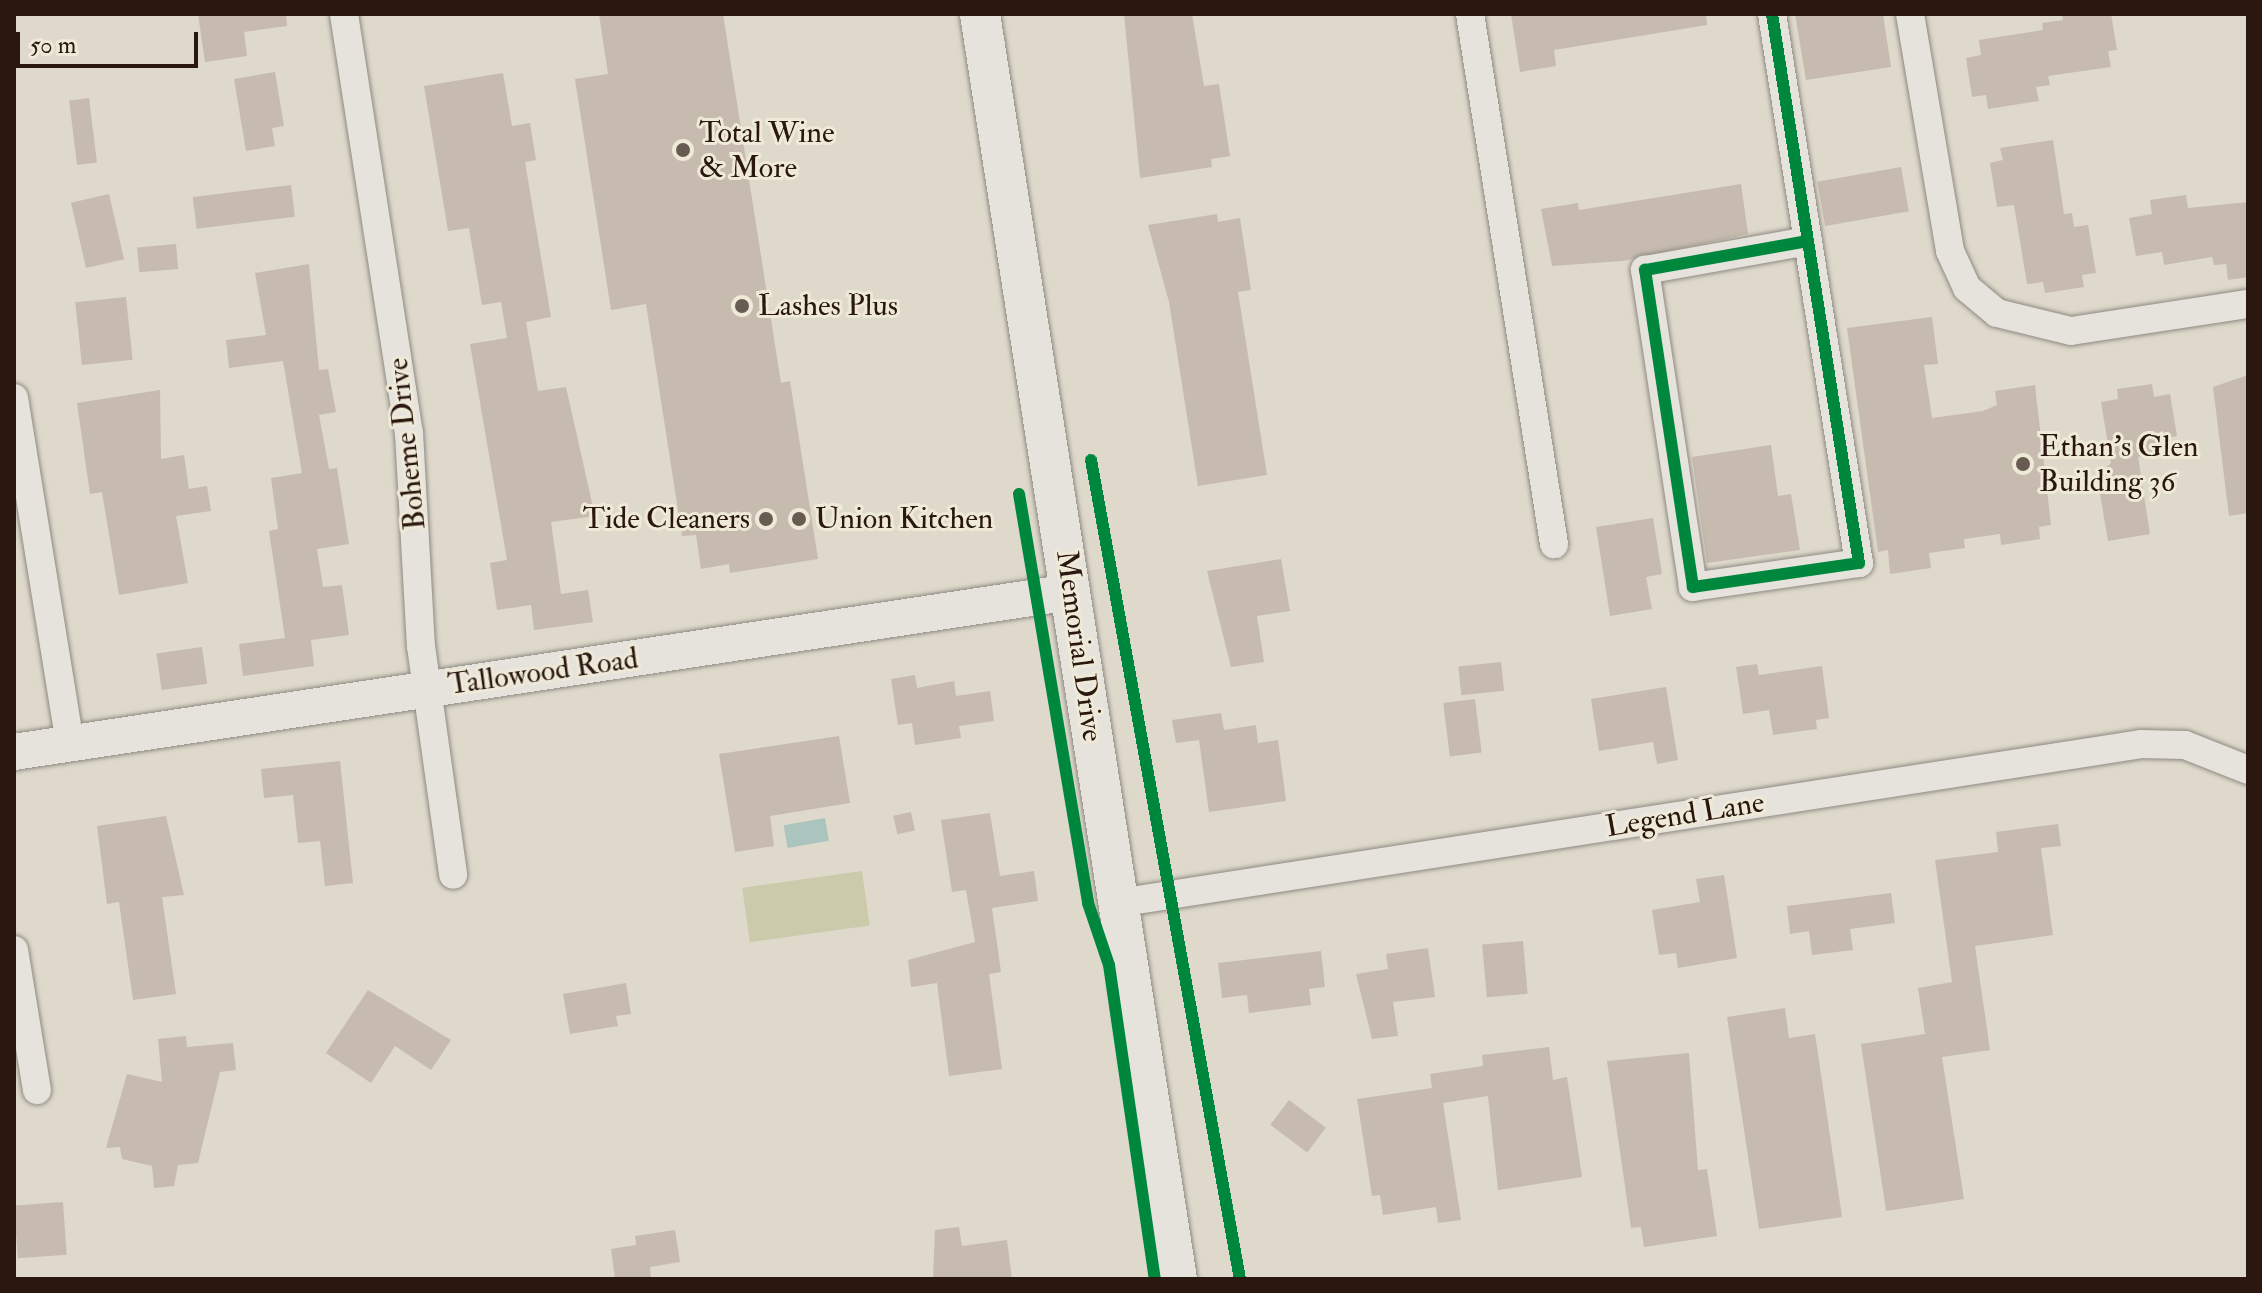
<!DOCTYPE html>
<html>
<head>
<meta charset="utf-8">
<style>
	body { margin:0 }
	#map { position:relative; width:2262px; height:1293px; overflow:hidden; background:#ded9cb; font-family:"IM FELL Double Pica",serif }
	div>[style] { position:absolute }
	[style*='--x'] { left:calc(var(--x)*1px); top:calc(var(--y)*1px); width:calc(var(--w)*1px); rotate:calc(var(--a)*1deg) }
	.green>* { inset:0; background:#cbcbab; transform-origin:0 0 }
	.water>* { inset:0; background:#acc4be; transform-origin:0 0 }
	.building>* { inset:0; background:#c6bbae; transform-origin:0 0 }
	.roads { filter:drop-shadow(0 0 2px #8f8a82) drop-shadow(0 0 2px #8f8a82) }
	.minor>* { height:28px; margin:-14px; padding:0 14px; transform-origin:14px; border-radius:14px; background:#e6e3dc }
	.tertiary>* { height:36px; margin:-18px; padding:0 18px; transform-origin:18px; border-radius:18px; background:#e6e3dc }
	.secondary>* { height:40px; margin:-20px; padding:0 20px; transform-origin:20px; border-radius:20px; background:#e6e3dc }
	.cycleway>* { height:12px; margin:-6px; padding:0 6px; transform-origin:6px; border-radius:6px; background:#00873e }
	.dots>* { width:22px; height:22px; translate:-50% -50%; box-sizing:border-box; border:4px solid #efe9d8; border-radius:50% }
	span { translate:-50% -50%; white-space:nowrap; text-align:center; line-height:1.15; -webkit-text-stroke:6px #efe9d8; paint-order:stroke }
	.poi-label { font-size:30px; color:#291710 }
	.left { translate:0 -50%; text-align:left }
	.right { translate:-100% -50%; text-align:right }
	.street-label { font-size:30px; color:#291710 }
	.frame { position:absolute; inset:0; border:16px solid #291710; pointer-events:none }
	.scale { position:absolute; left:16px; top:32px; width:182px; height:36px; box-sizing:border-box; border:4px solid #291710; border-top:0; padding-left:10px; font-size:24px; line-height:28px; white-space:nowrap; color:#291710; -webkit-text-stroke:6px #efe9d8; paint-order:stroke }
</style>
</head>
<body>
<div id="map">
	<div class="green">
		<i style="left:862px;top:871px;width:55px;height:121px;rotate:82deg"></i>
	</div>
	<div class="water">
		<i style="left:825px;top:818px;width:23px;height:42px;rotate:80deg"></i>
	</div>
	<div class="building">
		<i style="clip-path:polygon(198px 14px,286px 14px,287px 26px,244px 32px,247px 56px,205px 62px)"></i>
		<i style="clip-path:polygon(599px 14px,723px 14px,781px 383px,790px 381px,818px 559px,730px 573px,729px 564px,701px 569px,696px 535px,682px 536px,646px 304px,611px 310px,575px 79px,608px 74px)"></i>
		<i style="clip-path:polygon(1124px 14px,1192px 14px,1204px 86px,1219px 84px,1230px 156px,1211px 159px,1212px 167px,1140px 178px)"></i>
		<i style="clip-path:polygon(1511px 14px,1706px 14px,1707px 25px,1554px 50px,1556px 66px,1520px 72px)"></i>
		<i style="clip-path:polygon(1795px 14px,1883px 14px,1891px 67px,1806px 80px)"></i>
		<i style="clip-path:polygon(2062px 14px,2111px 14px,2117px 50px,2108px 51px,2111px 67px,2048px 76px,2050px 85px,2036px 87px,2039px 101px,1988px 109px,1986px 95px,1972px 97px,1966px 58px,1981px 55px,1979px 40px,2043px 30px,2042px 23px,2063px 20px)"></i>
		<i style="clip-path:polygon(275px 72px,284px 126px,272px 128px,275px 146px,246px 151px,234px 79px)"></i>
		<i style="clip-path:polygon(503px 73px,512px 126px,530px 123px,536px 160px,525px 162px,551px 317px,526px 322px,538px 391px,566px 387px,595px 516px,551px 522px,561px 594px,588px 590px,593px 622px,534px 630px,531px 605px,497px 610px,490px 563px,507px 560px,470px 344px,507px 338px,501px 302px,482px 305px,469px 228px,448px 231px,424px 86px)"></i>
		<i style="left:89px;top:98px;width:65px;height:20px;rotate:83deg"></i>
		<i style="clip-path:polygon(2053px 140px,2064px 214px,2072px 213px,2074px 227px,2088px 225px,2096px 273px,2082px 275px,2084px 287px,2045px 293px,2043px 282px,2027px 284px,2014px 205px,1997px 207px,1990px 163px,2003px 160px,2000px 148px)"></i>
		<i style="left:1901px;top:167px;width:45px;height:85px;rotate:80deg"></i>
		<i style="clip-path:polygon(1741px 184px,1748px 234px,1623px 261px,1552px 266px,1541px 209px,1578px 203px,1579px 210px)"></i>
		<i style="left:291px;top:185px;width:32px;height:99px;rotate:83deg"></i>
		<i style="left:109px;top:194px;width:67px;height:39px;rotate:77deg"></i>
		<i style="clip-path:polygon(2186px 195px,2188px 208px,2248px 202px,2248px 277px,2228px 280px,2226px 264px,2214px 265px,2212px 257px,2164px 265px,2162px 252px,2136px 256px,2129px 218px,2152px 214px,2150px 200px)"></i>
		<i style="clip-path:polygon(1217px 214px,1218px 222px,1240px 218px,1251px 290px,1238px 292px,1267px 475px,1198px 486px,1169px 302px,1148px 225px)"></i>
		<i style="left:176px;top:244px;width:25px;height:39px;rotate:85deg"></i>
		<i style="clip-path:polygon(309px 264px,319px 370px,328px 369px,336px 412px,319px 415px,329px 469px,337px 468px,349px 544px,317px 549px,323px 587px,342px 585px,349px 635px,311px 640px,314px 666px,243px 676px,239px 644px,285px 638px,269px 531px,278px 529px,271px 478px,302px 473px,283px 361px,229px 368px,226px 340px,266px 335px,255px 273px)"></i>
		<i style="left:126px;top:297px;width:63px;height:51px;rotate:84deg"></i>
		<i style="clip-path:polygon(1932px 317px,1938px 364px,1924px 365px,1932px 418px,1983px 411px,1997px 405px,1995px 391px,2035px 385px,2051px 525px,2039px 527px,2040px 539px,2001px 545px,2000px 534px,1964px 539px,1965px 548px,1929px 553px,1931px 568px,1890px 574px,1888px 550px,1878px 552px,1847px 328px)"></i>
		<i style="clip-path:polygon(2248px 375px,2248px 513px,2229px 516px,2213px 387px)"></i>
		<i style="clip-path:polygon(2152px 384px,2154px 397px,2170px 394px,2177px 436px,2160px 439px,2162px 453px,2138px 457px,2150px 534px,2108px 541px,2097px 476px,2111px 463px,2101px 402px,2118px 399px,2117px 389px)"></i>
		<i style="clip-path:polygon(160px 390px,161px 459px,184px 455px,189px 489px,207px 486px,211px 511px,176px 516px,188px 583px,119px 595px,102px 492px,90px 494px,77px 403px)"></i>
		<i style="clip-path:polygon(1771px 445px,1778px 496px,1791px 494px,1800px 550px,1707px 563px,1692px 457px)"></i>
		<i style="clip-path:polygon(1653px 518px,1662px 574px,1646px 577px,1652px 609px,1610px 616px,1596px 527px)"></i>
		<i style="clip-path:polygon(1281px 559px,1290px 611px,1257px 616px,1264px 662px,1231px 667px,1207px 571px)"></i>
		<i style="left:202px;top:647px;width:37px;height:46px;rotate:82deg"></i>
		<i style="left:1501px;top:662px;width:29px;height:43px;rotate:84deg"></i>
		<i style="clip-path:polygon(1757px 664px,1759px 675px,1822px 666px,1829px 718px,1816px 720px,1817px 729px,1773px 735px,1769px 710px,1743px 714px,1736px 667px)"></i>
		<i style="clip-path:polygon(915px 675px,917px 688px,954px 681px,956px 696px,990px 691px,994px 721px,959px 726px,961px 738px,915px 745px,912px 723px,898px 725px,891px 679px)"></i>
		<i style="clip-path:polygon(1666px 687px,1678px 760px,1657px 764px,1653px 742px,1599px 751px,1591px 699px)"></i>
		<i style="left:1475px;top:699px;width:54px;height:32px;rotate:83deg"></i>
		<i style="clip-path:polygon(1221px 713px,1224px 730px,1256px 725px,1258px 743px,1278px 740px,1286px 801px,1209px 812px,1199px 740px,1176px 743px,1172px 720px)"></i>
		<i style="clip-path:polygon(839px 736px,850px 803px,770px 816px,774px 846px,735px 852px,719px 754px)"></i>
		<i style="clip-path:polygon(340px 761px,353px 883px,325px 886px,320px 841px,298px 843px,293px 795px,264px 798px,261px 769px)"></i>
		<i style="left:911px;top:812px;width:19px;height:18px;rotate:78deg"></i>
		<i style="clip-path:polygon(990px 813px,1000px 876px,1034px 871px,1038px 901px,992px 908px,1001px 972px,989px 974px,1002px 1069px,949px 1076px,937px 983px,911px 987px,908px 960px,975px 942px,966px 890px,952px 892px,941px 820px)"></i>
		<i style="clip-path:polygon(166px 816px,184px 895px,162px 897px,176px 994px,133px 1000px,119px 902px,107px 904px,97px 826px)"></i>
		<i style="clip-path:polygon(2058px 824px,2061px 846px,2041px 848px,2053px 935px,1975px 946px,1990px 1050px,1942px 1057px,1964px 1199px,1886px 1211px,1861px 1044px,1925px 1034px,1918px 988px,1952px 982px,1935px 860px,1998px 852px,1996px 832px)"></i>
		<i style="clip-path:polygon(1724px 875px,1737px 958px,1678px 968px,1676px 953px,1659px 955px,1652px 910px,1700px 902px,1696px 879px)"></i>
		<i style="clip-path:polygon(1891px 893px,1895px 923px,1850px 929px,1853px 950px,1812px 955px,1809px 931px,1790px 934px,1787px 906px)"></i>
		<i style="left:1523px;top:941px;width:53px;height:41px;rotate:85deg"></i>
		<i style="clip-path:polygon(1428px 948px,1435px 997px,1393px 1002px,1398px 1036px,1372px 1039px,1356px 974px,1388px 969px,1386px 954px)"></i>
		<i style="clip-path:polygon(1321px 951px,1325px 987px,1309px 989px,1311px 1005px,1249px 1013px,1247px 995px,1222px 998px,1218px 963px)"></i>
		<i style="clip-path:polygon(626px 983px,631px 1014px,616px 1016px,618px 1026px,570px 1034px,563px 994px)"></i>
		<i style="clip-path:polygon(368px 990px,451px 1040px,431px 1070px,395px 1046px,371px 1083px,326px 1053px)"></i>
		<i style="clip-path:polygon(1785px 1008px,1789px 1038px,1815px 1034px,1842px 1217px,1759px 1229px,1727px 1017px)"></i>
		<i style="clip-path:polygon(186px 1036px,187px 1047px,233px 1043px,236px 1070px,220px 1072px,198px 1163px,178px 1165px,174px 1186px,154px 1188px,152px 1166px,122px 1159px,120px 1147px,106px 1148px,127px 1074px,162px 1082px,158px 1039px)"></i>
		<i style="clip-path:polygon(1549px 1047px,1553px 1080px,1567px 1077px,1582px 1177px,1498px 1190px,1488px 1096px,1443px 1103px,1461px 1220px,1438px 1223px,1436px 1207px,1383px 1215px,1380px 1195px,1372px 1196px,1357px 1099px,1432px 1088px,1430px 1074px,1483px 1066px,1482px 1055px)"></i>
		<i style="clip-path:polygon(1689px 1053px,1698px 1170px,1707px 1169px,1717px 1236px,1644px 1247px,1641px 1227px,1631px 1228px,1607px 1061px)"></i>
		<i style="left:1289px;top:1100px;width:46px;height:31px;rotate:37deg"></i>
		<i style="left:63px;top:1202px;width:53px;height:49px;rotate:86deg"></i>
		<i style="clip-path:polygon(959px 1227px,962px 1246px,1007px 1240px,1012px 1279px,933px 1279px,935px 1230px)"></i>
		<i style="clip-path:polygon(675px 1230px,680px 1262px,650px 1267px,651px 1279px,615px 1279px,611px 1249px,636px 1245px,635px 1236px)"></i>
	</div>
	<div class="roads">
		<div class="minor">
			<i style="--x:344;--y:14;--w:424;--a:81.2"></i>
			<i style="--x:409;--y:433;--w:213;--a:86.8"></i>
			<i style="--x:421;--y:646;--w:231;--a:82"></i>
			<i style="--x:1470;--y:14;--w:537;--a:80.99"></i>
			<i style="--x:1772;--y:14;--w:556;--a:81"></i>
			<i style="--x:1859;--y:563;--w:168;--a:171.8"></i>
			<i style="--x:1693;--y:587;--w:321;--a:-98.6"></i>
			<i style="--x:1645;--y:270;--w:165;--a:-10.1"></i>
			<i style="--x:1910;--y:14;--w:240;--a:80.4"></i>
			<i style="--x:1950;--y:251;--w:41;--a:65.3"></i>
			<i style="--x:1967;--y:288;--w:39;--a:40"></i>
			<i style="--x:1997;--y:313;--w:76;--a:13.7"></i>
			<i style="--x:2071;--y:331;--w:179;--a:-8.7"></i>
			<i style="--x:14;--y:398;--w:350;--a:80.8"></i>
			<i style="--x:1118;--y:903;--w:1035;--a:-8.83"></i>
			<i style="--x:2141;--y:744;--w:44;--a:1.3"></i>
			<i style="--x:2185;--y:745;--w:68;--a:21.6"></i>
			<i style="--x:14;--y:950;--w:142;--a:80.7"></i>
		</div>
		<div class="tertiary">
			<i style="--x:14;--y:752;--w:1069;--a:-8.61"></i>
		</div>
		<div class="secondary">
			<i style="--x:980;--y:14;--w:1280;--a:81.15"></i>
		</div>
	</div>
	<div class="cycleway">
		<i style="--x:1772;--y:14;--w:556;--a:81"></i>
		<i style="--x:1859;--y:563;--w:168;--a:171.8"></i>
		<i style="--x:1693;--y:587;--w:321;--a:-98.6"></i>
		<i style="--x:1645;--y:270;--w:165;--a:-10.1"></i>
		<i style="--x:1091;--y:460;--w:832;--a:79.69"></i>
		<i style="--x:1019;--y:494;--w:415;--a:80.4"></i>
		<i style="--x:1088;--y:903;--w:65;--a:71.3"></i>
		<i style="--x:1109;--y:965;--w:317;--a:81.7"></i>
	</div>
	<div class="dots">
		<i style="left:683px;top:150px;background:#685b51"></i>
		<i style="left:742px;top:306px;background:#685b51"></i>
		<i style="left:2023px;top:464px;background:#685b51"></i>
		<i style="left:766px;top:519px;background:#685b51"></i>
		<i style="left:799px;top:519px;background:#685b51"></i>
	</div>
	<div class="poi-label">
		<span class="left" style="left:699px;top:150px">Total Wine<br>&amp; More</span>
		<span class="left" style="left:758px;top:306px">Lashes Plus</span>
		<span class="left" style="left:2039px;top:464px">Ethan's Glen<br>Building 36</span>
		<span class="right" style="left:750px;top:519px">Tide Cleaners</span>
		<span class="left" style="left:815px;top:519px">Union Kitchen</span>
	</div>
	<div class="street-label">
		<span style="left:407px;top:444px;rotate:-96deg">Boheme Drive</span>
		<span style="left:1079px;top:646px;rotate:82deg">Memorial Drive</span>
		<span style="left:543px;top:672px;rotate:-8deg">Tallowood Road</span>
		<span style="left:1685px;top:815px;rotate:-9deg">Legend Lane</span>
	</div>
	<div class="frame"></div>
	<div class="scale">50 m</div>
</div>
</body>
</html>
